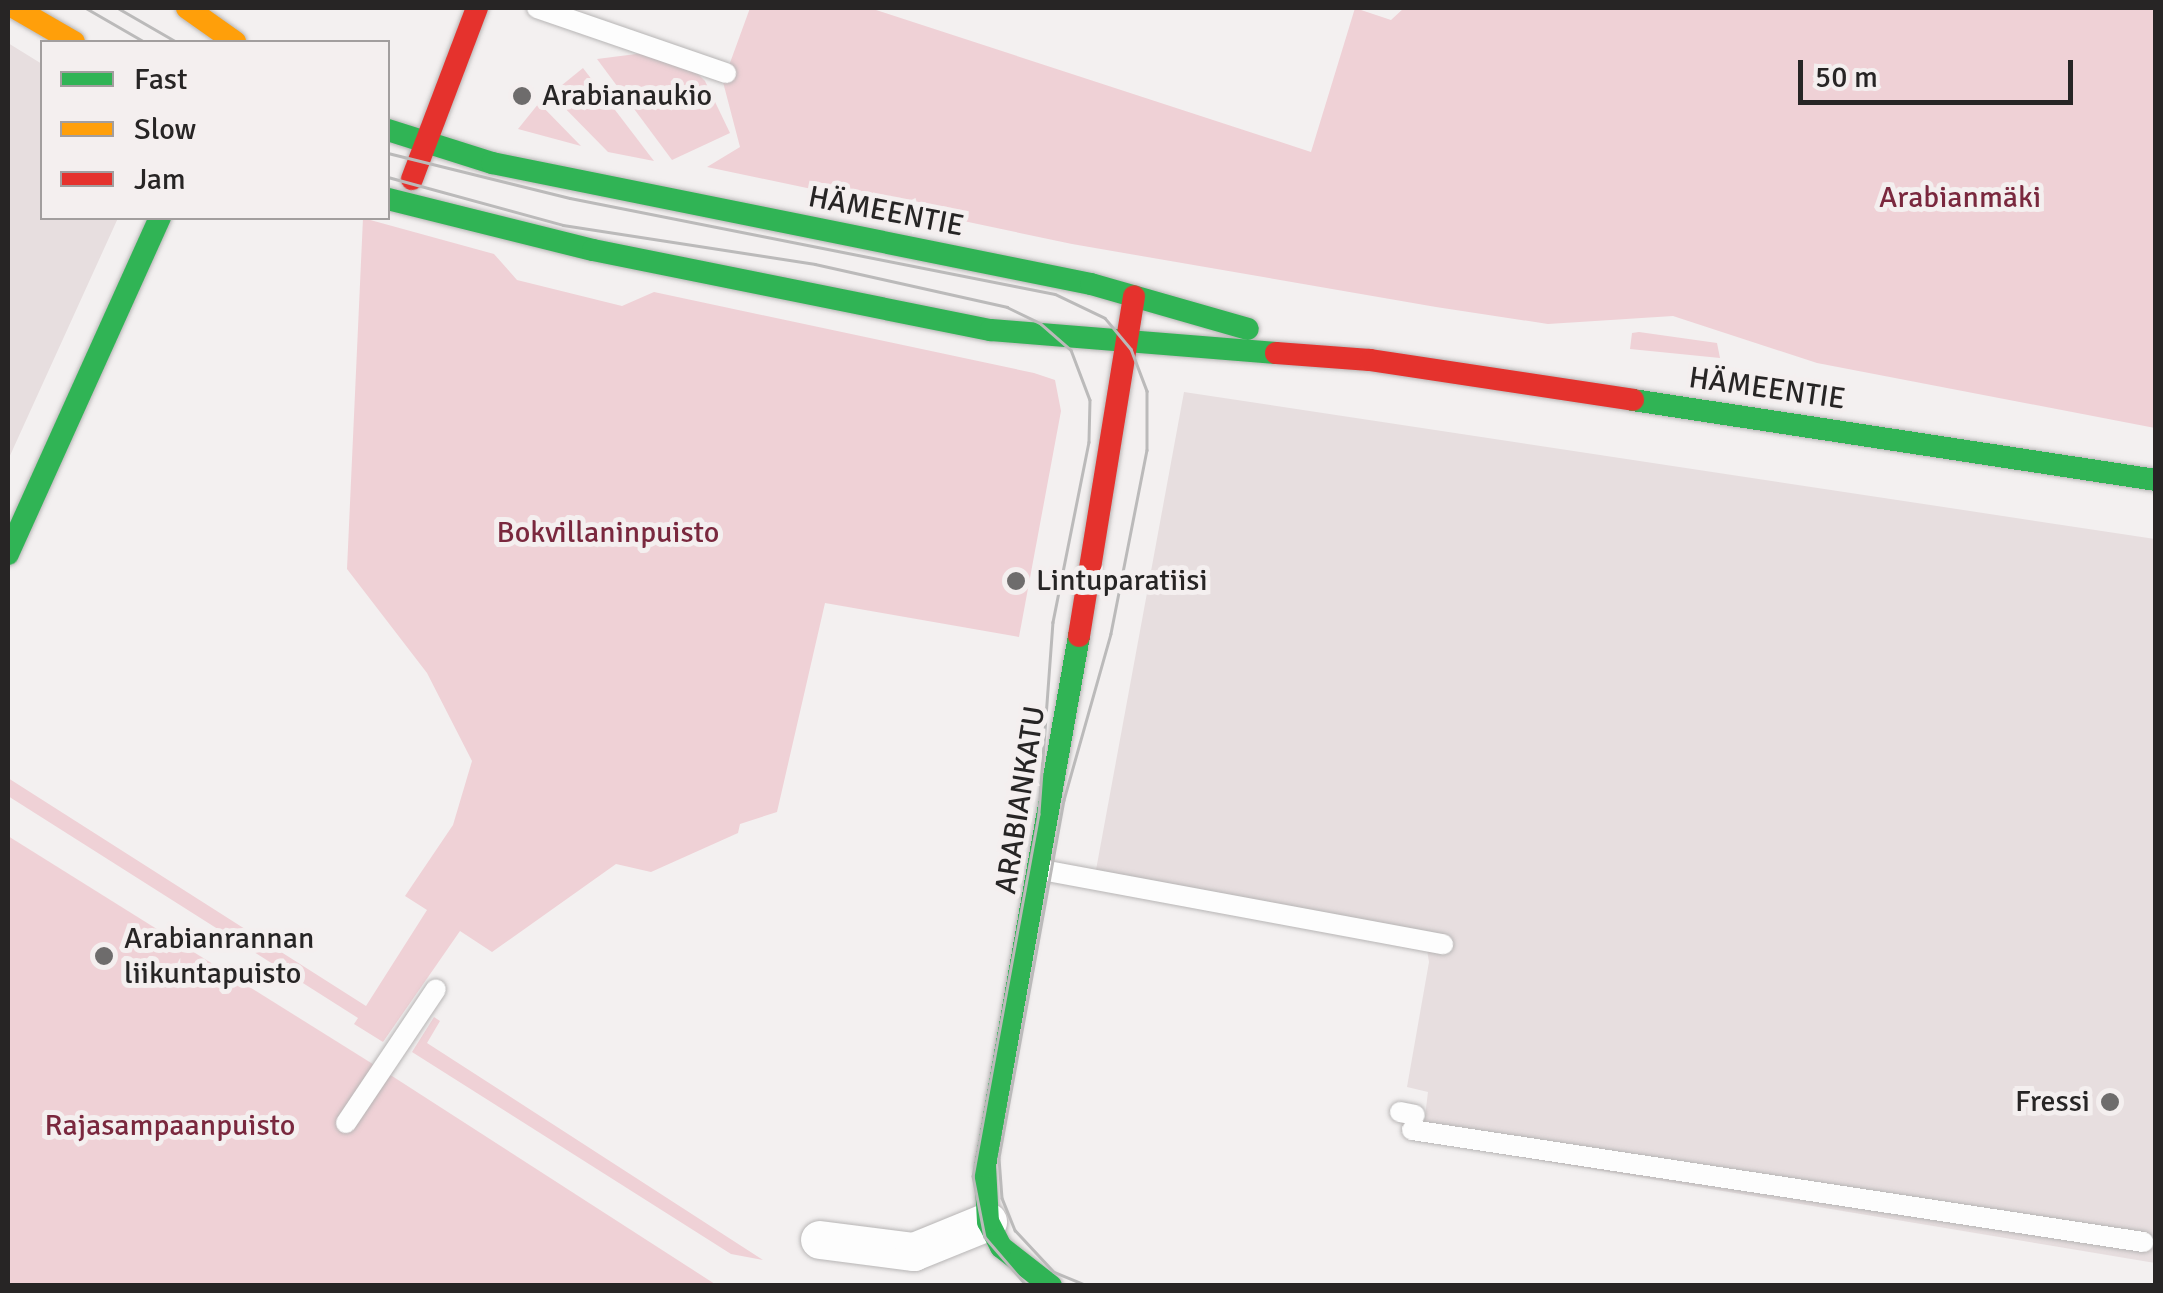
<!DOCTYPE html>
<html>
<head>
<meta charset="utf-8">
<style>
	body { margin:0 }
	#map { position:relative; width:2163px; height:1293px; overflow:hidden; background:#f3f0f0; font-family:Signika,sans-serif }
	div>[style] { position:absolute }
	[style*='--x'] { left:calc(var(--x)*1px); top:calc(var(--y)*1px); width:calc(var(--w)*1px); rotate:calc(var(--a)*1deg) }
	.built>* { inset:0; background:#e7dedf }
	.green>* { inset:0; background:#efd1d6 }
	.roads { filter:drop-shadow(0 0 2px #b7b5b5) drop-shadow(0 0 2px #b7b5b5) }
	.lane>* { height:20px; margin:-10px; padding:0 10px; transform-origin:10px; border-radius:10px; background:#fdfdfd }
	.street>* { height:38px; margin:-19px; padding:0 19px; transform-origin:19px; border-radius:19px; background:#fdfdfd }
	.fast>* { height:22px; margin:-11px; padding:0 11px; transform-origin:11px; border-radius:11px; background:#30b455 }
	.slow>* { height:22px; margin:-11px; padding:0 11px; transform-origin:11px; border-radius:11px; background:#ff9f0a }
	.jam>* { height:22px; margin:-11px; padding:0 11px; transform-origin:11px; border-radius:11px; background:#e5322d }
	.tram>* { height:2.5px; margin:-1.25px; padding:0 1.25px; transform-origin:1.25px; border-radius:1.25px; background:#bbbaba }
	.dots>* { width:28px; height:28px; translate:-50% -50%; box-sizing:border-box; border:5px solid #f4efef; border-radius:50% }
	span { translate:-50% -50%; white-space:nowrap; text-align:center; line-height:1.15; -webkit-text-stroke:10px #f4efef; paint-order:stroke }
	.poi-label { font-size:30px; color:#272525 }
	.left { translate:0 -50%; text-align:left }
	.right { translate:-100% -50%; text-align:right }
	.park-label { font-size:30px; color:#7a283e }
	.street-label { font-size:30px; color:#272525 }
	.frame { position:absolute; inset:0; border:10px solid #272525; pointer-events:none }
	.legend { position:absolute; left:40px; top:40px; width:350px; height:180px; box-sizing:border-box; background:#f4efef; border:2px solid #a29e9e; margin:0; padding:12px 18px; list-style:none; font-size:30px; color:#272525 }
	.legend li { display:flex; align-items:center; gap:20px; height:50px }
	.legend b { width:50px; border:2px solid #a29e9e }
	.scale { position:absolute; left:1798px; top:60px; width:275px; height:45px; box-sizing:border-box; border:5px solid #272525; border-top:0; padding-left:12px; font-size:30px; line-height:35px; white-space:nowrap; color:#272525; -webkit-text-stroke:8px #f4efef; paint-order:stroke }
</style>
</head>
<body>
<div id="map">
	<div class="built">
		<i style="clip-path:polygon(8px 43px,42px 64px,42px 218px,118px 218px,8px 460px)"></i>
		<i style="clip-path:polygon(1184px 392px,2155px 539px,2155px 1263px,1422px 1141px,1428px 1092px,1407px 1087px,1429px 962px,1424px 931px,1096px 870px)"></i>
	</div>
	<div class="green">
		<i style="clip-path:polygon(750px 8px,870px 8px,1311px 152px,1355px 8px,1391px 20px,1404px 8px,2155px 8px,2155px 428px,1817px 363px,1673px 316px,1548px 324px,1436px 307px,1072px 244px,707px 167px,740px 147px,723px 82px)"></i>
		<i style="clip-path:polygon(644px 53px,693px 69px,705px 81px,730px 133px,672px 160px,597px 59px)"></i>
		<i style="clip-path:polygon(583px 68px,654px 161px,608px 152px,551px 94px)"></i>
		<i style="clip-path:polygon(539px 103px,581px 146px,518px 129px)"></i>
		<i style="clip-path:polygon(363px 218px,494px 254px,517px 280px,622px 306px,654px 292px,1034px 373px,1055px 380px,1061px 411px,1019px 637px,825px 603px,777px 812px,740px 824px,738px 833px,651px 872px,616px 864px,492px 952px,460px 931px,383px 1042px,354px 1024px,358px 1018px,8px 796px,8px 778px,366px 1006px,427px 910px,405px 896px,453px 825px,472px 761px,427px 673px,347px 569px)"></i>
		<i style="clip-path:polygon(1639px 332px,1717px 343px,1720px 358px,1630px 349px,1632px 333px)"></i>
		<i style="clip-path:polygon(8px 836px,392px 1076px,718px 1286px,8px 1285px)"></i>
		<i style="clip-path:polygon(434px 1017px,440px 1021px,427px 1043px,763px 1260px,731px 1254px,412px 1052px)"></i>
	</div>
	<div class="roads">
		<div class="lane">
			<i style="--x:537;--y:8;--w:200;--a:19"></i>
			<i style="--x:1042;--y:870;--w:408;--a:10.5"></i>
			<i style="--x:1400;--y:1112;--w:15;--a:11"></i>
			<i style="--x:346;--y:1123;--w:161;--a:-56.1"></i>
			<i style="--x:1412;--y:1130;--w:740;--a:8.71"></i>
		</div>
		<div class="street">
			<i style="--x:820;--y:1240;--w:95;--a:7.3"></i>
			<i style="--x:914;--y:1252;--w:80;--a:-22.1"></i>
		</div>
		<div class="fast">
			<i style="--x:388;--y:130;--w:109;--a:17.6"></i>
			<i style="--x:492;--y:163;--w:611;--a:11.42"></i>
			<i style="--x:1091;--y:284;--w:163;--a:16"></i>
			<i style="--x:388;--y:199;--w:211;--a:14"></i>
			<i style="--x:593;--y:250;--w:406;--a:11.4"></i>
			<i style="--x:991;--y:330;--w:286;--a:4.6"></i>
			<i style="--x:1633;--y:400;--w:529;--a:8.7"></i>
			<i style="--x:8;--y:554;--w:369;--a:-65.7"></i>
			<i style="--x:1051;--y:1286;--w:63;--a:-142"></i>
			<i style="--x:1001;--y:1247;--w:28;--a:-117"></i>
			<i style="--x:988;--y:1222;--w:56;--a:-93.1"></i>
			<i style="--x:985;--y:1166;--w:538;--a:-79.94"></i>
		</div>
		<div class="slow">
			<i style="--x:15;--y:8;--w:68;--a:30"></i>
			<i style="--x:187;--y:8;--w:59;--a:35.3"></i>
		</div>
		<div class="jam">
			<i style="--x:412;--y:179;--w:183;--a:-69.2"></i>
			<i style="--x:1276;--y:353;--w:94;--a:4.3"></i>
			<i style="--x:1370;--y:360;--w:266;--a:8.6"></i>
			<i style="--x:1079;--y:636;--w:344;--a:-80.8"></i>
		</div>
	</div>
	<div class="tram">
		<i style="--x:86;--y:8;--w:68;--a:30"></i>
		<i style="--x:118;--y:8;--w:68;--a:30"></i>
		<i style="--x:388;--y:153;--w:187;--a:13.9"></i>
		<i style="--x:570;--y:198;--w:494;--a:11.2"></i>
		<i style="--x:1055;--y:294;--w:55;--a:25.6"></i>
		<i style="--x:1105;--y:318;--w:40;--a:50"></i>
		<i style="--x:1131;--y:349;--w:45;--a:69.1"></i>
		<i style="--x:1147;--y:391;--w:59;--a:90"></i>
		<i style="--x:1147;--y:450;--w:187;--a:101.1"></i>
		<i style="--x:1111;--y:634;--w:173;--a:105.8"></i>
		<i style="--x:1064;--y:800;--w:364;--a:100.3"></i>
		<i style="--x:999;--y:1158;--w:40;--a:85.7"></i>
		<i style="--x:1002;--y:1198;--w:35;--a:68"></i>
		<i style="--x:1015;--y:1230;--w:57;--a:47.1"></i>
		<i style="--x:1054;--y:1272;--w:37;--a:22"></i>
		<i style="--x:388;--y:177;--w:181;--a:15.3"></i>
		<i style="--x:563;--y:225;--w:255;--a:8.8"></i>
		<i style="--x:815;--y:264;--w:197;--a:12.6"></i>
		<i style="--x:1007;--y:307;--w:37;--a:26"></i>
		<i style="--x:1040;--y:323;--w:41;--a:41.1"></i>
		<i style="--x:1071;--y:350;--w:53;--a:69.2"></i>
		<i style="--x:1090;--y:400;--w:42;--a:91.4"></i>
		<i style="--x:1089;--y:442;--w:184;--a:101.3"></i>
		<i style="--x:1053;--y:622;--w:193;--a:94.2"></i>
		<i style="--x:1039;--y:814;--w:368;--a:100.3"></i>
		<i style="--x:973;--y:1176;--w:62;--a:78.9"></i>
		<i style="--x:985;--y:1237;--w:65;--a:49.4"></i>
	</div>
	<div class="dots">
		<i style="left:522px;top:96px;background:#6e6c6c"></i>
		<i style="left:1016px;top:581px;background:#6e6c6c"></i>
		<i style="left:104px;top:956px;background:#6e6c6c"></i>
		<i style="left:2110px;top:1102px;background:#6e6c6c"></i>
	</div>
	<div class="poi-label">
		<span class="left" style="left:542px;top:96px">Arabianaukio</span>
		<span class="left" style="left:1036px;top:581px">Lintuparatiisi</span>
		<span class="left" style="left:124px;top:956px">Arabianrannan<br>liikuntapuisto</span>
		<span class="right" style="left:2090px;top:1102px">Fressi</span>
	</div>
	<div class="park-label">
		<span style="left:1960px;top:198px">Arabianmäki</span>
		<span style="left:608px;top:533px">Bokvillaninpuisto</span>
		<span style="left:170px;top:1126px">Rajasampaanpuisto</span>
	</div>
	<div class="street-label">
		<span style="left:886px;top:212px;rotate:11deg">HÄMEENTIE</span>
		<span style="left:1767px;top:389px;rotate:8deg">HÄMEENTIE</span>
		<span style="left:1021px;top:800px;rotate:-81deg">ARABIANKATU</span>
	</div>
	<div class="frame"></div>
	<ul class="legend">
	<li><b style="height:12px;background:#30b455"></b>Fast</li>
	<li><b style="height:12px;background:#ff9f0a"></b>Slow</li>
	<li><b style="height:12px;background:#e5322d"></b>Jam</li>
	</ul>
	<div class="scale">50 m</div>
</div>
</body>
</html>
